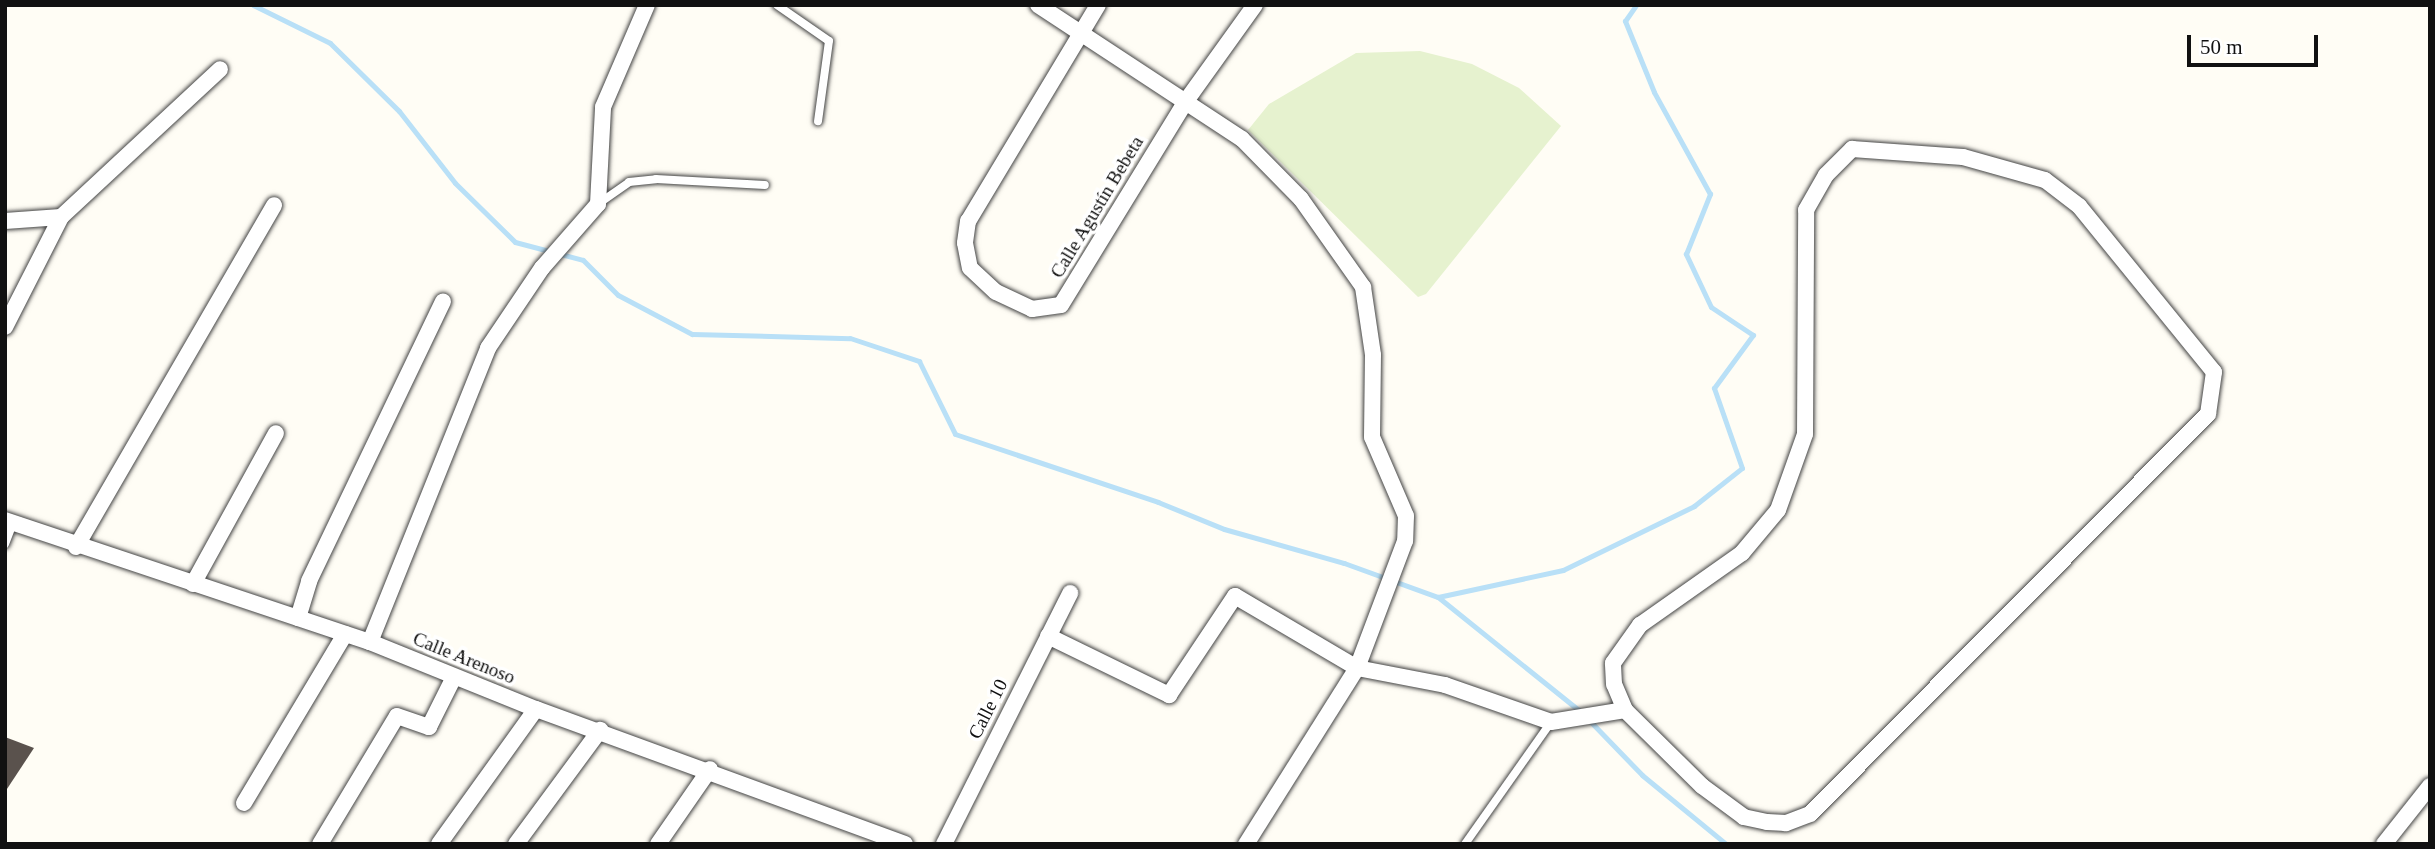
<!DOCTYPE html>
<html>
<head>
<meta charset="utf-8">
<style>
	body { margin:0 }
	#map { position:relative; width:2435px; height:849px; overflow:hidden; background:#fffdf5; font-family:"Times New Roman",serif }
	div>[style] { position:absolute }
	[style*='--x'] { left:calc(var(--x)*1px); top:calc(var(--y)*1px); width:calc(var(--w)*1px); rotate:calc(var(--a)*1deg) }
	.pitch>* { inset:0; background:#e6f2cf }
	.stream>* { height:5px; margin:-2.5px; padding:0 2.5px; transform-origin:2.5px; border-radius:2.5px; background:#b9e0f7 }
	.building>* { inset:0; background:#5a524d }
	.roads { filter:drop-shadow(0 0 2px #444) drop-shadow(0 0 2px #444) }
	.service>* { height:8px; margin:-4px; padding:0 4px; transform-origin:4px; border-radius:4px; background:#fff }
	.minor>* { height:16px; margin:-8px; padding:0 8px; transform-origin:8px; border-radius:8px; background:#fff }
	span { translate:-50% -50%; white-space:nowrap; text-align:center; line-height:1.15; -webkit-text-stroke:7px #fff; paint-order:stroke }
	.street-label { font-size:19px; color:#111 }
	.frame { position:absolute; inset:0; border:7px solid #111; pointer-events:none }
	.scale { position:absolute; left:2187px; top:35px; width:131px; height:32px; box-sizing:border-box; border:4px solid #111; border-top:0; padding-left:9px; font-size:21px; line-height:24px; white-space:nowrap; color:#111; -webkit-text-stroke:5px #fff; paint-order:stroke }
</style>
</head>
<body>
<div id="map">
	<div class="pitch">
		<i style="clip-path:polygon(1420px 51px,1472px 64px,1519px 88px,1561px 126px,1426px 294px,1418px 297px,1248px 130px,1269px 104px,1356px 53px)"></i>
	</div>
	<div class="stream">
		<i style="--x:253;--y:5;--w:86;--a:26.3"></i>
		<i style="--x:330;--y:43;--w:97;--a:44.6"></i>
		<i style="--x:399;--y:111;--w:91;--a:52.1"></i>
		<i style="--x:455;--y:183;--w:84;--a:44.5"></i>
		<i style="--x:515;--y:242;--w:70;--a:14.8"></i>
		<i style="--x:583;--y:260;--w:49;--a:45"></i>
		<i style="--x:618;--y:295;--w:84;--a:27.8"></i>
		<i style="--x:692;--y:334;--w:158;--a:1.5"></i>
		<i style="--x:850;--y:338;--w:73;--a:18.4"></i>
		<i style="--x:919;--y:361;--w:81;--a:63.7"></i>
		<i style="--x:955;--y:434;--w:214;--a:18.5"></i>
		<i style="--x:1158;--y:502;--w:71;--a:22.2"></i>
		<i style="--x:1224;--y:529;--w:125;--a:15.8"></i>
		<i style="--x:1344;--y:563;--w:100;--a:19.9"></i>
		<i style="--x:1438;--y:597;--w:184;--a:38.8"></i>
		<i style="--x:1438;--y:597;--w:128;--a:-12.2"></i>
		<i style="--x:1563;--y:570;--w:146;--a:-26"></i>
		<i style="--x:1694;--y:506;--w:61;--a:-38.4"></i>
		<i style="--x:1742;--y:468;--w:85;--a:-109.3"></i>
		<i style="--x:1714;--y:388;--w:66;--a:-53.7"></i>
		<i style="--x:1753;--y:335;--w:50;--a:-146.3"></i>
		<i style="--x:1711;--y:307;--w:59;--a:-115.3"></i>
		<i style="--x:1686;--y:254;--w:65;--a:-68.2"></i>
		<i style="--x:1710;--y:194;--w:116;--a:-118.8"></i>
		<i style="--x:1654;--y:92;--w:77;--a:-112.2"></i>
		<i style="--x:1625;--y:21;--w:19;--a:-55"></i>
		<i style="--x:1588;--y:719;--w:78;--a:46"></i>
		<i style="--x:1642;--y:775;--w:109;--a:39.4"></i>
	</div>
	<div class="building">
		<i style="clip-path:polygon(5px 737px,34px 748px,5px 792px)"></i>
	</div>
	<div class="roads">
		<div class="service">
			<i style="--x:777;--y:5;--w:63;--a:34.7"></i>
			<i style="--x:829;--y:41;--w:81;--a:97.8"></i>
			<i style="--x:598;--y:204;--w:38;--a:-35"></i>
			<i style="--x:629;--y:182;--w:27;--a:-6"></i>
			<i style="--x:656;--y:179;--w:109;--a:3.2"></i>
			<i style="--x:5;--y:544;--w:22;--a:-69"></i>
			<i style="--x:1465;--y:844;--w:149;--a:-54.8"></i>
		</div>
		<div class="minor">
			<i style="--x:1038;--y:5;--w:244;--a:33.3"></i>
			<i style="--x:1242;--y:139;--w:84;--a:45.5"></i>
			<i style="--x:1301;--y:199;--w:108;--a:54.8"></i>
			<i style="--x:1363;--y:287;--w:69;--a:81.6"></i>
			<i style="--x:1373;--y:355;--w:82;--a:90.7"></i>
			<i style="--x:1372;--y:437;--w:86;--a:66.7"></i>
			<i style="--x:1406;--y:516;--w:25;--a:92"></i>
			<i style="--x:1405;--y:541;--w:136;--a:110.7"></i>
			<i style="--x:1357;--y:668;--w:90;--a:10.9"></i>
			<i style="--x:1445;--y:685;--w:112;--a:19.2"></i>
			<i style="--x:1551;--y:722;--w:75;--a:-9.2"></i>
			<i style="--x:1098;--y:5;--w:252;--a:121"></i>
			<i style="--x:968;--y:221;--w:22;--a:98"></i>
			<i style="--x:965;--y:243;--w:25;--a:79"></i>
			<i style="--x:970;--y:268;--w:35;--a:43"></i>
			<i style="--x:996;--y:292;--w:40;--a:25"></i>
			<i style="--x:1032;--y:309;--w:29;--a:-8"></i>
			<i style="--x:1061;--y:305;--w:239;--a:-58.5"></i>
			<i style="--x:1186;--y:101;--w:118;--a:-54.3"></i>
			<i style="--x:1852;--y:149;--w:111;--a:4.1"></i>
			<i style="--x:1963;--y:157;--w:85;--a:15.7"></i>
			<i style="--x:2045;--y:180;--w:43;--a:37.4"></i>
			<i style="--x:2079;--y:206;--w:214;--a:50.9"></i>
			<i style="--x:2214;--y:372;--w:42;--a:98.1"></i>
			<i style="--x:2208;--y:414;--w:564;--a:134.86"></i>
			<i style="--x:1810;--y:814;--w:26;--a:159"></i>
			<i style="--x:1786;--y:823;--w:19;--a:-177"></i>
			<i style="--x:1767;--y:822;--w:24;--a:-168"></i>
			<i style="--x:1744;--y:817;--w:52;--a:-143.6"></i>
			<i style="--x:1702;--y:786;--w:108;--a:-135.4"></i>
			<i style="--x:1625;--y:710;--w:28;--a:-113"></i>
			<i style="--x:1614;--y:684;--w:21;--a:-93"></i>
			<i style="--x:1613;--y:663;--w:47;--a:-54.6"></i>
			<i style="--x:1640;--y:625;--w:125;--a:-35.2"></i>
			<i style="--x:1742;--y:553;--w:56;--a:-50.1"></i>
			<i style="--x:1778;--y:510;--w:81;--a:-70.4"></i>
			<i style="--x:1805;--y:434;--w:224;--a:-89.7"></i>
			<i style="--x:1806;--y:210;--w:40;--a:-60.3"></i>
			<i style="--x:1826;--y:175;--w:37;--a:-45"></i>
			<i style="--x:5;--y:221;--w:56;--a:-4.1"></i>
			<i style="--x:5;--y:327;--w:123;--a:-63"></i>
			<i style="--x:61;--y:217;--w:217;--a:-42.9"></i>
			<i style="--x:5;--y:520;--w:385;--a:18.5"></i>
			<i style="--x:370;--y:642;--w:179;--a:22"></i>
			<i style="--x:536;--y:709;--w:393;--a:20.1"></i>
			<i style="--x:76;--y:547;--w:395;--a:-59.9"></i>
			<i style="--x:193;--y:584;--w:172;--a:-61.2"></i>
			<i style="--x:298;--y:618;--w:39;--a:-73"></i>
			<i style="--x:309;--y:581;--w:310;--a:-64.4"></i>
			<i style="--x:1048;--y:636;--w:135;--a:26"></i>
			<i style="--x:1169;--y:695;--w:119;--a:-56.3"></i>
			<i style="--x:1235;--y:596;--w:142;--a:30.5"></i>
			<i style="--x:1357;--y:668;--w:208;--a:122.2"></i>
			<i style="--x:370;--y:642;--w:317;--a:-68.1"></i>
			<i style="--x:488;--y:348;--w:97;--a:-56"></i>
			<i style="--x:542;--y:268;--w:85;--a:-48.8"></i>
			<i style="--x:598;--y:204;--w:97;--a:-87"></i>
			<i style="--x:603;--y:107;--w:111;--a:-66.7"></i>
			<i style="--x:244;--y:803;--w:197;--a:-59.1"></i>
			<i style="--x:320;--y:844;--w:149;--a:-59"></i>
			<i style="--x:397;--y:716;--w:34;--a:19"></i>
			<i style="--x:429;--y:727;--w:56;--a:-63.4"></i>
			<i style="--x:439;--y:844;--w:166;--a:-54.3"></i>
			<i style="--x:516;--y:844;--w:142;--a:-53.6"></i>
			<i style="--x:658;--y:844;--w:91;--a:-55.3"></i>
			<i style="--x:944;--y:844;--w:281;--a:-63.3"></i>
			<i style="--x:2384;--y:844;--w:74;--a:-51.6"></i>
		</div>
	</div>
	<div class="street-label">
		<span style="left:1097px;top:207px;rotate:-59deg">Calle Agustín Bebeta</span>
		<span style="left:464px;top:658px;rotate:22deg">Calle Arenoso</span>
		<span style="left:988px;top:709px;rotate:-63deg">Calle 10</span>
	</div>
	<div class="frame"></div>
	<div class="scale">50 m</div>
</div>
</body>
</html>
